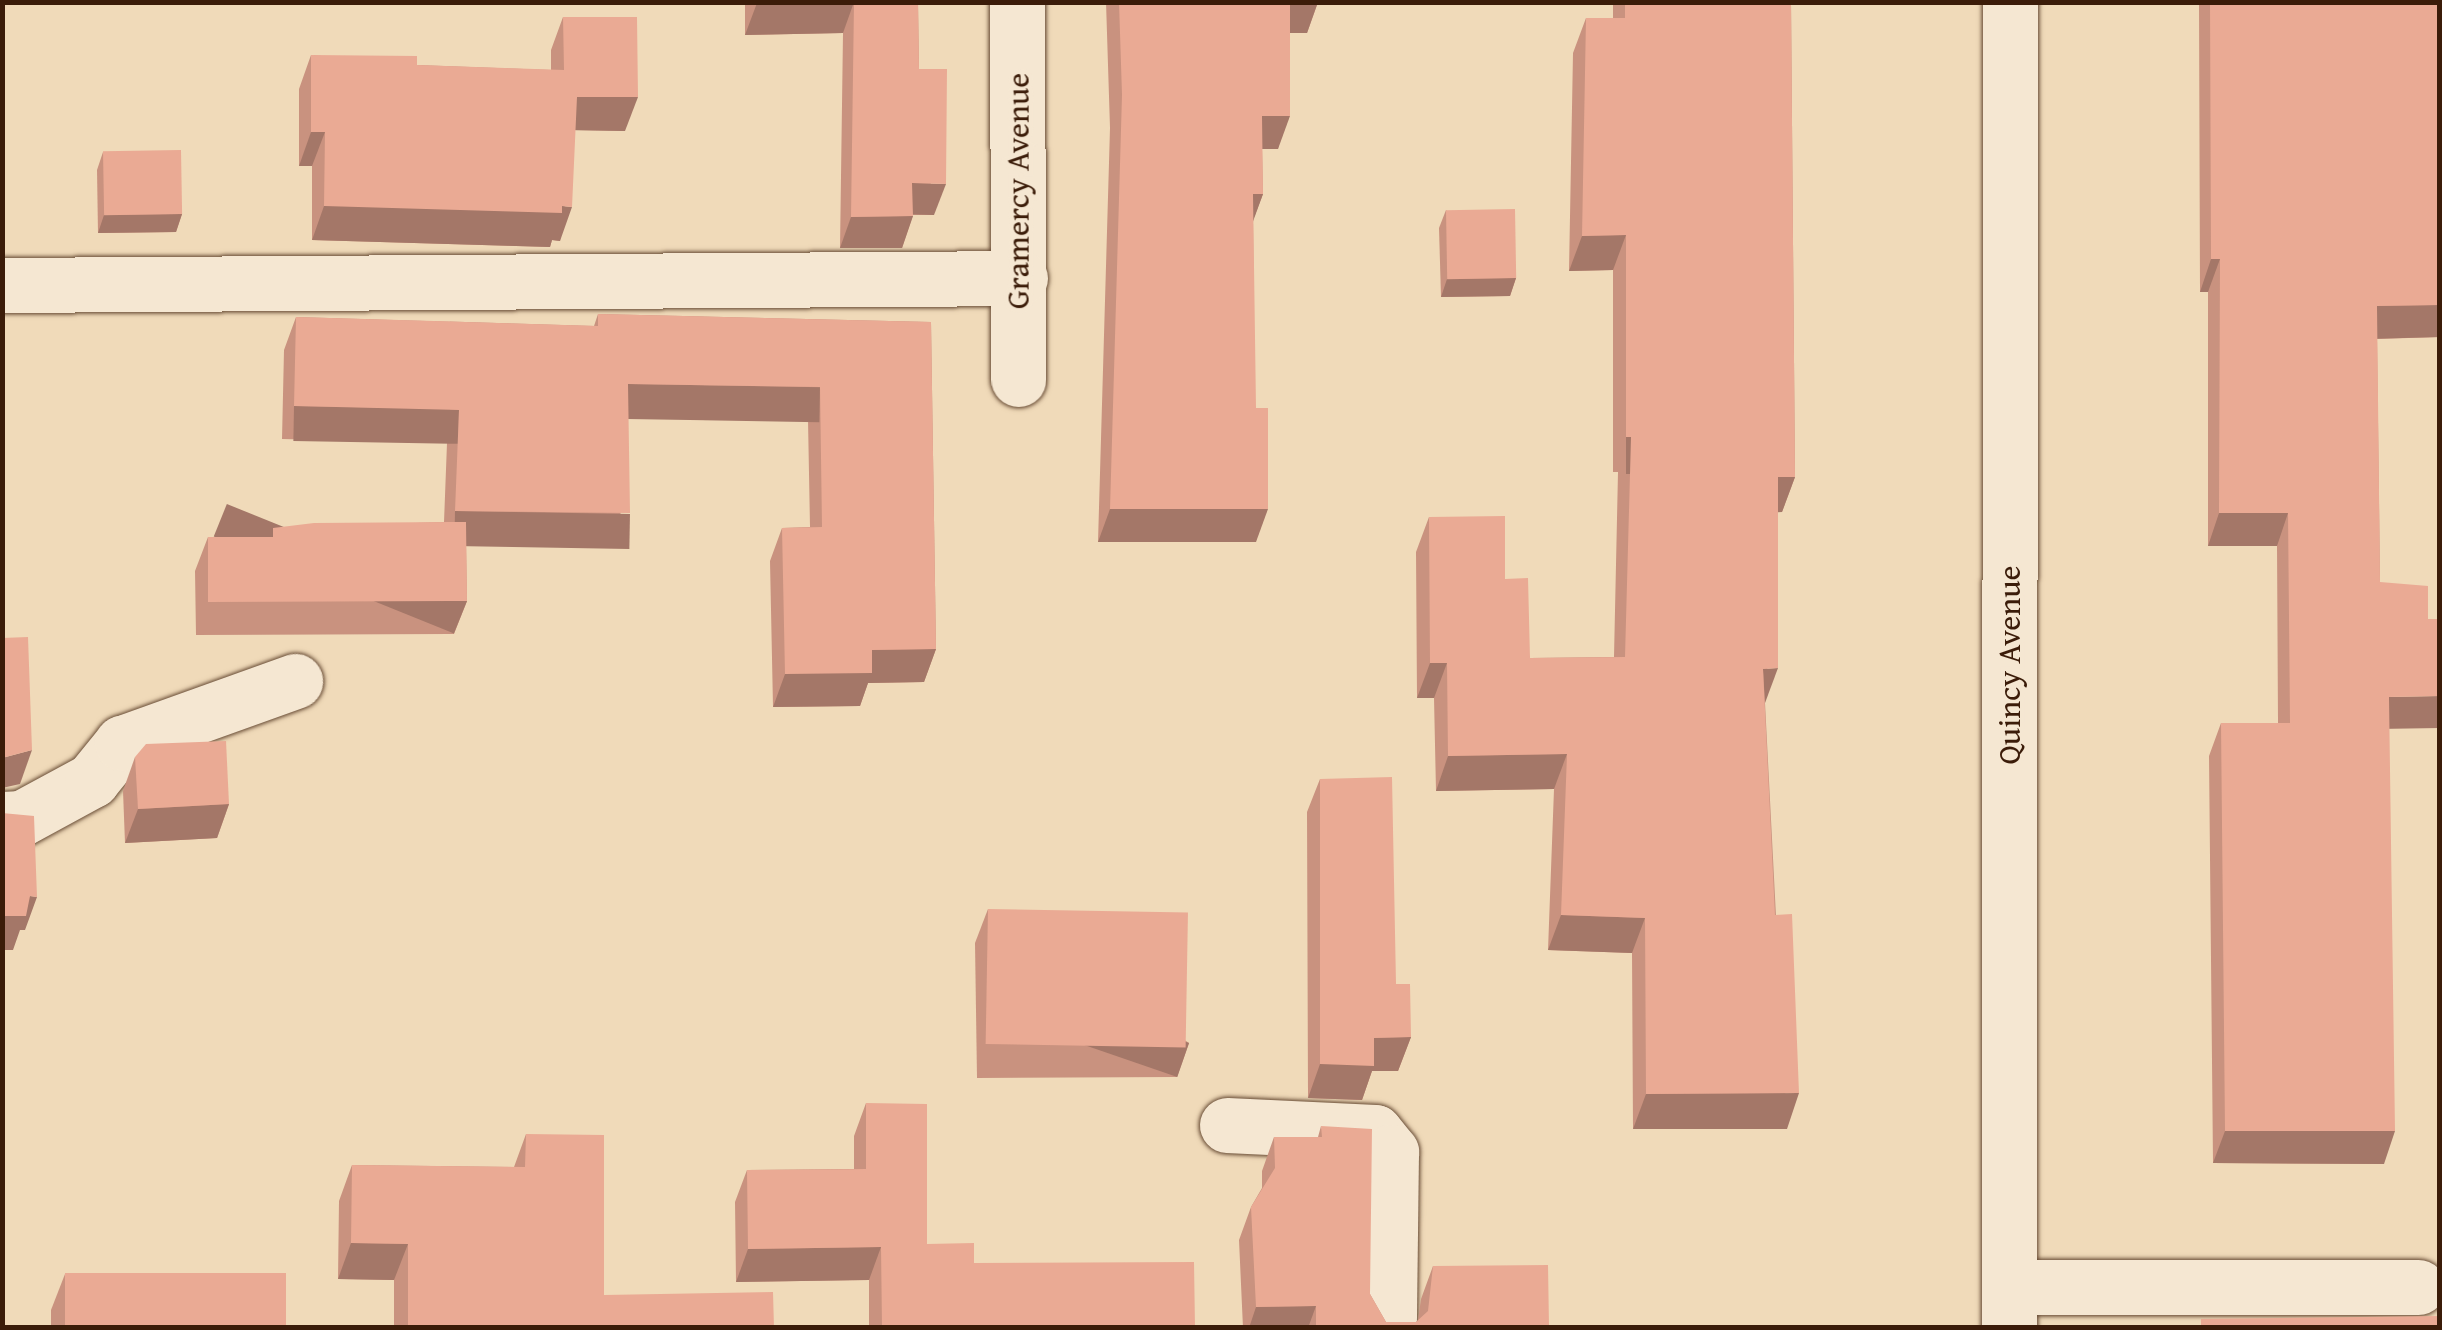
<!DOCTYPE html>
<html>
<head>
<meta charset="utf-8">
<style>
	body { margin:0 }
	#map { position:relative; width:2442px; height:1330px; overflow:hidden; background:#f0dab9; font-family:"Gentium Book Plus",serif }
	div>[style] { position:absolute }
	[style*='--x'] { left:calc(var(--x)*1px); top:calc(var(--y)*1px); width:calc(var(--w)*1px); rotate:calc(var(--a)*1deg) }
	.roads { filter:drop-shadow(0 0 2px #684c35) drop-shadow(0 0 2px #684c35) }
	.minor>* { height:55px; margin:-27.5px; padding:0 27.5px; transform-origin:27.5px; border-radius:27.5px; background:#f5e7d2 }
	.wall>* { inset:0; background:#c9927f }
	.shaded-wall>* { inset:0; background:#a47768; transform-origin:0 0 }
	.building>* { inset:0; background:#eaaa94; transform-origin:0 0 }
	span { translate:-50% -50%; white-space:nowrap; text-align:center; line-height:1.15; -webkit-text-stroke:9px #f5e7d2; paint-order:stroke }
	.street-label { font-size:32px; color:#3b1c09 }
	.frame { position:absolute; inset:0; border:5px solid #3b1c09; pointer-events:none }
</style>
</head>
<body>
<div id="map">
	<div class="roads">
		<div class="minor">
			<i style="--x:1017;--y:2;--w:377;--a:89.8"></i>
			<i style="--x:2;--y:285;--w:1018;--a:-0.39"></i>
			<i style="--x:2;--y:819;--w:20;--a:-3"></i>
			<i style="--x:22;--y:818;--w:80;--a:-28.5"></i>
			<i style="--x:92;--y:780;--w:48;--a:-51"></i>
			<i style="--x:122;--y:743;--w:184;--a:-19.7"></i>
			<i style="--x:1227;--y:1125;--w:148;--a:2.7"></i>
			<i style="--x:1375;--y:1132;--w:26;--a:51"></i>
			<i style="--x:1391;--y:1152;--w:176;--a:90.7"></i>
			<i style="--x:2009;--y:1287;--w:409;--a:0"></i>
			<i style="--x:2009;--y:1328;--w:1326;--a:-89.96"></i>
		</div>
	</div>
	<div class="wall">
		<i style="clip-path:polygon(745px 2px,918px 2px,919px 69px,934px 215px,913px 215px,902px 248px,840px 248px,843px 33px,745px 35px)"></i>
		<i style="clip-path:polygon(1106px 2px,1318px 2px,1307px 33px,1290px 33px,1278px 149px,1262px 149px,1263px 194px,1253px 220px,1256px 542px,1098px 542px,1110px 128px)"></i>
		<i style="clip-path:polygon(1613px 2px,1791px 2px,1795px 477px,1782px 512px,1778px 512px,1765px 703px,1787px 1129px,1633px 1129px,1632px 953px,1548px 950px,1554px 789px,1436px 791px,1434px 698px,1417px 698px,1416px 552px,1429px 517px,1505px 579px,1530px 658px,1614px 657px,1618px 472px,1613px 472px,1613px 270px,1569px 271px,1573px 53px,1586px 18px,1613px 18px)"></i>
		<i style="clip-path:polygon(2199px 2px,2440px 2px,2440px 337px,2377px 339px,2380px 582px,2389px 729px,2384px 1164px,2213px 1163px,2209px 756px,2221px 723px,2278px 723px,2277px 546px,2208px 546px,2208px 292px,2200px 292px)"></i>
		<i style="clip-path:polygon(563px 17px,625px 131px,575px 130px,560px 241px,552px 240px,550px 247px,312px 240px,312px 166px,299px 166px,299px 89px,311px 55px,417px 65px,551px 70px,551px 50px)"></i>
		<i style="clip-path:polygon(103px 152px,182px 214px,176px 232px,98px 233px,97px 170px)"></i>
		<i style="clip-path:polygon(1446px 210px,1516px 278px,1510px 296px,1441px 297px,1439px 228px)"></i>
		<i style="clip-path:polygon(598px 314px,931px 322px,936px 649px,924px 682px,868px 683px,860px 706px,773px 707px,770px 561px,782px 528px,810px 527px,808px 420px,628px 417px,618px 546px,466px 544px,467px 601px,454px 634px,196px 635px,195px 571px,208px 537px,270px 537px,273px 528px,444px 522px,447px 443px,282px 439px,284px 350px,296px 317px,594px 326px)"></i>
		<i style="clip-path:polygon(135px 757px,229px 804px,217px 838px,125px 843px,123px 791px)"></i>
		<i style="clip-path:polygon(1320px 779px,1396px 984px,1411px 1037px,1398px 1071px,1372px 1071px,1362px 1100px,1308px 1098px,1307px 812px)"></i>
		<i style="clip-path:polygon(988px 909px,1189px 1043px,1177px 1077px,977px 1078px,975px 943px)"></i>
		<i style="clip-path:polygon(866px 1103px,927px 1244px,974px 1263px,1195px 1328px,869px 1328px,869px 1280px,736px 1282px,735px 1202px,747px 1170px,854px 1169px,854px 1136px)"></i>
		<i style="clip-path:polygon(1321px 1126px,1370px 1294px,1386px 1322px,1416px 1322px,1418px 1320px,1421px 1299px,1433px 1266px,1549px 1326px,1689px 1328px,1243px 1328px,1239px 1240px,1251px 1207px,1262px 1188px,1262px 1171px,1274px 1137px,1318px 1137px)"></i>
		<i style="clip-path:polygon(526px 1134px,604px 1295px,774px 1328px,394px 1328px,394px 1280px,338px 1279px,339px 1201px,352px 1165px,514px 1167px)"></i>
		<i style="clip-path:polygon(65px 1274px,286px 1328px,51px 1328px,51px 1310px)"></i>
	</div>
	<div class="shaded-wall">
		<i style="left:2px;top:2px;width:50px;height:3px"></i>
		<i style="clip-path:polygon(854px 2px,843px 33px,745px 35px,757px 3px)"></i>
		<i style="clip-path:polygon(1289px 2px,1318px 2px,1307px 33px,1278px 33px)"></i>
		<i style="clip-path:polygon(577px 97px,638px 97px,625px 131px,564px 130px)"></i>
		<i style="clip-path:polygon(1262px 116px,1290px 116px,1278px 149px,1250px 149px)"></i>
		<i style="clip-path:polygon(311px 132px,325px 132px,312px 166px,299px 166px)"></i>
		<i style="clip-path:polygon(912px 183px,946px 184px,934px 215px,901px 214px)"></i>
		<i style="clip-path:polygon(1253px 194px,1263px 194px,1251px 227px)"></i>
		<i style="clip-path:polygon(324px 206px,562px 206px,572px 207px,560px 241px,552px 240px,550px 247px,312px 240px)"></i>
		<i style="clip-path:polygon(182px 214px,176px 232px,98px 233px,104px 215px)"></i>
		<i style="clip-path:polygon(913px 216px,902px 248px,840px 248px,851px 217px)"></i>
		<i style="clip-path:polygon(1626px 235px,1613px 270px,1569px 271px,1582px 236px)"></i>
		<i style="clip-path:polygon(2211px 259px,2220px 259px,2208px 292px,2200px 292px)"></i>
		<i style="clip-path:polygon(1516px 278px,1510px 296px,1441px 297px,1447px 279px)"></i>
		<i style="clip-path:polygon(2440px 305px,2440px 337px,2365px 339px,2377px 306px)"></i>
		<i style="left:628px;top:384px;width:192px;height:35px;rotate:1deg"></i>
		<i style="left:294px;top:406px;width:165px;height:35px;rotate:1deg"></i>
		<i style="left:1626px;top:437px;width:5px;height:37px"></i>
		<i style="clip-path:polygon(1778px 477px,1795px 477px,1782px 512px,1766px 513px)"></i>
		<i style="clip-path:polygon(1110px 509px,1268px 509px,1256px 542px,1098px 542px)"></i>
		<i style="left:455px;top:511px;width:175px;height:35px;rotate:1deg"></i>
		<i style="clip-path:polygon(2219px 513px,2288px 513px,2277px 546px,2208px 546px)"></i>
		<i style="left:467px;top:601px;width:35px;height:259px;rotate:112deg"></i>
		<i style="clip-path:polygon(936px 649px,924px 682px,868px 683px,860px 706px,773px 707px,785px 674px,872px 650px)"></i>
		<i style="clip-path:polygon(1430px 663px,1447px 663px,1434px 698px,1417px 698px)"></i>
		<i style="clip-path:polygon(1778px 668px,1765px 703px,1763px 669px)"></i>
		<i style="clip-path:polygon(2440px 696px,2440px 728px,2377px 729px,2389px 697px)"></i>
		<i style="clip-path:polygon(32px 750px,20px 784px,2px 788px,2px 758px)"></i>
		<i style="clip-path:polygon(1567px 754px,1554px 789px,1436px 791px,1448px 756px)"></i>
		<i style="clip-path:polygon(229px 804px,217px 838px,125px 843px,138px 809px)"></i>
		<i style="clip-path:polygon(30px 896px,37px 897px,25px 930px,20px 930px,13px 950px,2px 950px,2px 916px)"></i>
		<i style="clip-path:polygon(1561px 915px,1645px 918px,1632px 953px,1548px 950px)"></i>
		<i style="clip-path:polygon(1411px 1037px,1398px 1071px,1372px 1071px,1362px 1100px,1308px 1098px,1320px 1064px,1374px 1038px)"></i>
		<i style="left:1189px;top:1043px;width:36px;height:200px;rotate:109deg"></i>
		<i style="clip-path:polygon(1799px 1093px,1787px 1129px,1633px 1129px,1646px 1094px)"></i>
		<i style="clip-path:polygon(2225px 1131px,2395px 1131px,2384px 1164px,2213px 1163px)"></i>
		<i style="clip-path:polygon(351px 1243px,408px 1244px,394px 1280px,338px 1279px)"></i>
		<i style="clip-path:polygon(881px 1247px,869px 1280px,736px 1282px,748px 1249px)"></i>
		<i style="clip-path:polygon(1316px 1306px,1308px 1328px,1249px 1328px,1256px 1307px)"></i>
	</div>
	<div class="building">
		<i style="clip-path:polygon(854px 2px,918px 2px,919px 69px,947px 69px,946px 184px,912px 183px,913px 216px,851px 217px)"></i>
		<i style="clip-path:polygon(1119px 2px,1290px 2px,1290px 116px,1262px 116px,1263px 194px,1253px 194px,1256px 408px,1268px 408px,1268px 509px,1110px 509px,1122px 95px)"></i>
		<i style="clip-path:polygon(1625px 2px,1791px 2px,1795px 477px,1778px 477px,1778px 668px,1763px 669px,1775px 915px,1792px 914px,1799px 1093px,1646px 1094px,1645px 918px,1561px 915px,1567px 754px,1448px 756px,1447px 663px,1430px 663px,1429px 517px,1505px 516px,1505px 579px,1528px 578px,1530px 658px,1625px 657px,1631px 437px,1626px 437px,1626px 235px,1582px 236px,1586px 18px,1625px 18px)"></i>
		<i style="clip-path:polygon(2210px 2px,2440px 2px,2440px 305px,2377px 306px,2380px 582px,2428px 586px,2428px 619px,2440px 619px,2440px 696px,2389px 697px,2395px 1131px,2225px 1131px,2221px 723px,2290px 723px,2288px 513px,2219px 513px,2220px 259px,2211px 259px)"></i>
		<i style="clip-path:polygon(563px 17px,637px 17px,638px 97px,577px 97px,572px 207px,562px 206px,562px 213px,324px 206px,325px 132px,311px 132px,311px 55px,417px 56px,417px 65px,564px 70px)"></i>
		<i style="left:181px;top:150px;width:64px;height:78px;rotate:89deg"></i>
		<i style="left:1515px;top:209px;width:69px;height:69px;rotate:89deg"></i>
		<i style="clip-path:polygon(598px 314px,931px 322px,936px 649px,872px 650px,872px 673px,785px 674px,782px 528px,822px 527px,820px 387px,628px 384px,630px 513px,455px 511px,459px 410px,294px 406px,296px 317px,598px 326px)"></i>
		<i style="clip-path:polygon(466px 522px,467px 601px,208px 602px,208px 537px,273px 537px,273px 528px,314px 523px)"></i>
		<i style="clip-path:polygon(28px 637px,32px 750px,2px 758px,2px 638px)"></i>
		<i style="clip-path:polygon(226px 741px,229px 804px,138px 809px,135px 757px,146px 744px)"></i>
		<i style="clip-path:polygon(1392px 777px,1396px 984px,1410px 984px,1411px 1037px,1374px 1038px,1374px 1066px,1320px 1064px,1320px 779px)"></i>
		<i style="clip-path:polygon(2px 813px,34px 816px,37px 897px,30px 896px,26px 916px,2px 916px)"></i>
		<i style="left:988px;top:909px;width:200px;height:135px;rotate:1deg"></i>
		<i style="clip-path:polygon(866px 1103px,927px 1104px,927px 1244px,974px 1243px,974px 1263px,1194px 1262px,1195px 1328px,882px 1328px,881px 1247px,748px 1249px,747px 1170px,866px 1169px)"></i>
		<i style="clip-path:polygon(1321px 1126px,1372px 1129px,1370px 1294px,1386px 1322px,1416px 1322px,1428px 1311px,1433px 1266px,1548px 1265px,1549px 1326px,1689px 1325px,1689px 1328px,1316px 1328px,1316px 1306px,1256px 1307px,1251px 1207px,1275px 1168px,1274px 1137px,1322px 1137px)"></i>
		<i style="clip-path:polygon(526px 1134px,604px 1135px,604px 1295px,773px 1292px,774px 1328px,408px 1328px,408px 1244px,351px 1243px,352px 1165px,525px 1167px)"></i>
		<i style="left:286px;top:1273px;width:55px;height:221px;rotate:90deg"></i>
		<i style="clip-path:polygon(2440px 1316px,2440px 1328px,2201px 1328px,2201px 1319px)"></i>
	</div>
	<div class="street-label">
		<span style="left:1018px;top:191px;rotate:-90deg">Gramercy Avenue</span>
		<span style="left:2009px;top:665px;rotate:-90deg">Quincy Avenue</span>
	</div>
	<div class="frame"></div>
</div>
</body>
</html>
